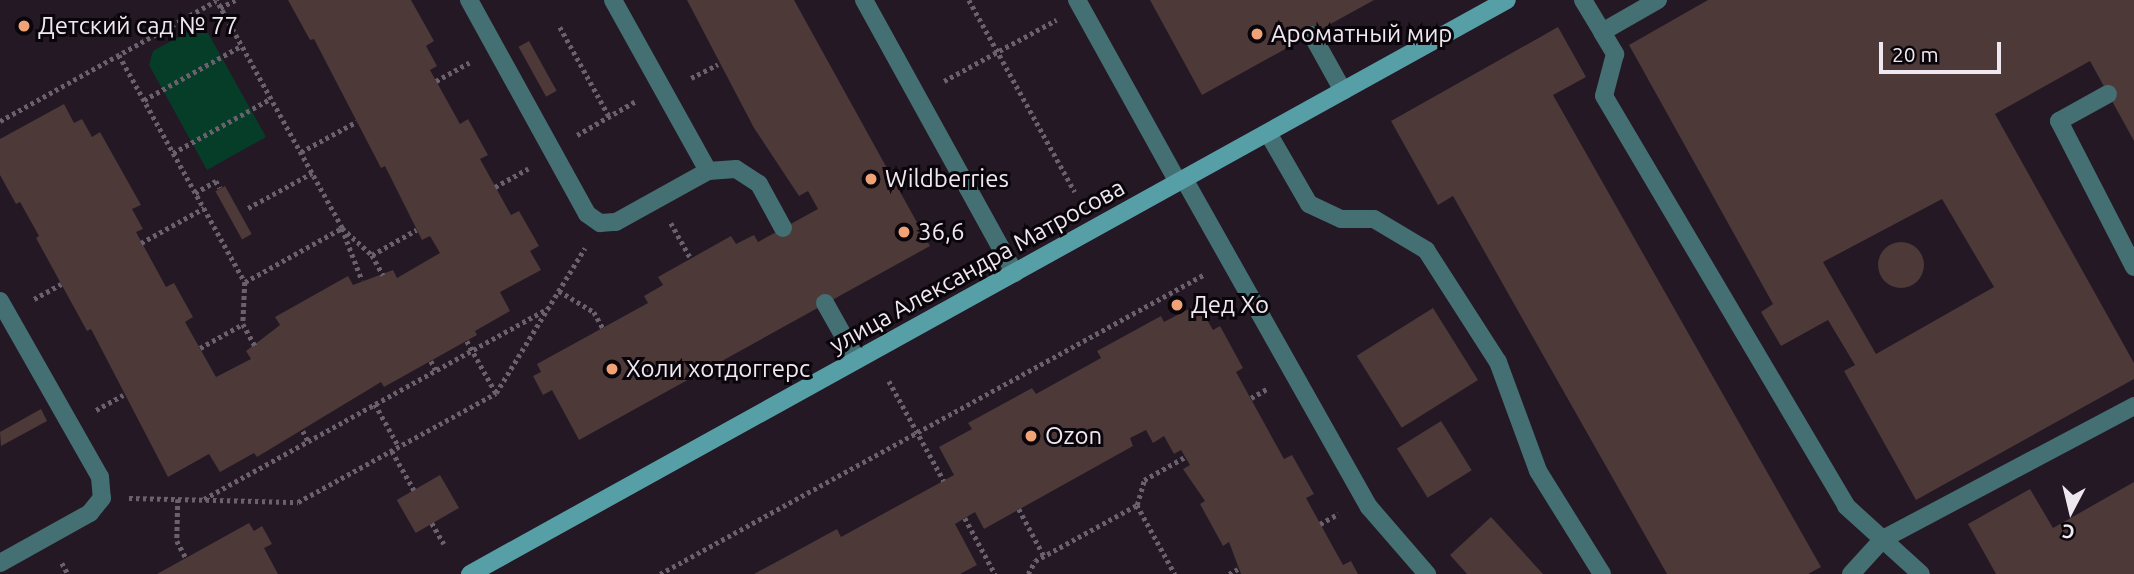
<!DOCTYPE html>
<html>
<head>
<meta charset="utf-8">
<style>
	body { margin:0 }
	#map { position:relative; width:2134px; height:574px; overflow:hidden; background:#231824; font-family:Ubuntu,sans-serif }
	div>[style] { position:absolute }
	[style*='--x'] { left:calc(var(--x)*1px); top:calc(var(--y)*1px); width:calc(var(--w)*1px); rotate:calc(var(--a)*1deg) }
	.green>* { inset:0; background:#063d29 }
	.building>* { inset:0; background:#4c3938; transform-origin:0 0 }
	.round { border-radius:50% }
	.path>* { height:4.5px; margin-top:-2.25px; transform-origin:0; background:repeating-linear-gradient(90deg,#6b616c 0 3.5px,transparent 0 7px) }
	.lane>* { height:18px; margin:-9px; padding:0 9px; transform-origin:9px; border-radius:9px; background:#446f73 }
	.secondary>* { height:18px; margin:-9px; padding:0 9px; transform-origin:9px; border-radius:9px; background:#579fa6 }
	.dots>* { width:19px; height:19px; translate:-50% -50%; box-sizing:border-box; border:4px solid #09050a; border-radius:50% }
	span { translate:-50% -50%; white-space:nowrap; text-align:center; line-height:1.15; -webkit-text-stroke:6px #09050a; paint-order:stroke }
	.poi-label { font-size:24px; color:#f0e8f0 }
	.left { translate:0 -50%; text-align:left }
	.street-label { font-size:24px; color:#f0e8f0 }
	.north { position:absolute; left:2036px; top:476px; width:70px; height:70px; -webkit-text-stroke:5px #09050a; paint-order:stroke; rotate:187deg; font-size:19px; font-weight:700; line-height:28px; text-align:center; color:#f0e8f0 }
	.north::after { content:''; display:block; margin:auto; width:24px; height:32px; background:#f0e8f0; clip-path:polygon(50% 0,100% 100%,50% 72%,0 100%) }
	.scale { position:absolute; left:1879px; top:42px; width:122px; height:32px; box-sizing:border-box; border:4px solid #f0e8f0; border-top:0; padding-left:9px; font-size:21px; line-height:24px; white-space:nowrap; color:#f0e8f0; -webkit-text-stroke:5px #09050a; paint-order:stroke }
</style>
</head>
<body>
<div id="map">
	<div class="green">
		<i style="clip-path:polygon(193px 29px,208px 33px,266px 137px,207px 170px,149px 65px,153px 51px)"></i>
	</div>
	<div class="building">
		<i style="clip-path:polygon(288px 0,411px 0,434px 41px,426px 46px,437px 66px,430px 70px,460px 124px,468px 119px,488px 155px,480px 159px,511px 215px,519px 211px,539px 246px,530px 251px,541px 270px,500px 292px,510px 311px,475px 331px,477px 335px,384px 387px,381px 382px,257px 457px,254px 453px,220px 472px,209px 454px,168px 477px,91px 329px,87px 331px,36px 238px,39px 236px,20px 202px,16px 204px,0 175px,0 139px,64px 104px,74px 123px,82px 119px,92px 137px,100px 132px,141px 205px,132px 209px,143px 229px,136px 232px,166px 287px,174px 283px,193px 317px,185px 322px,216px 377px,251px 359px,246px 351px,280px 325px,275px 317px,348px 276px,353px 285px,393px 270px,397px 278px,440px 253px,430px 236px,422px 240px,385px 166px,381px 168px,314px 39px,310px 40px)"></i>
		<i style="clip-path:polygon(687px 0,794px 0,930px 246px,579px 440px,552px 390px,543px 395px,533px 376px,541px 372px,537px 364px,648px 303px,644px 296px,663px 285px,658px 277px,731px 236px,736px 244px,754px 235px,758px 242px,818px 209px,808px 191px,799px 196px,754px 128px)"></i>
		<i style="clip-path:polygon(1150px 0,1374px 0,1202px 95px)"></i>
		<i style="clip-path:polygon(evenodd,1708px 0,2134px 0,2134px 141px,2090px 61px,1995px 114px,2134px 363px,2134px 379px,1916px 500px,1844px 371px,1855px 365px,1828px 320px,1781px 346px,1761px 312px,1773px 304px,1629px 45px,1708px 0,1942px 199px,1994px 287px,1876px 354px,1823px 262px,1942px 199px)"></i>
		<i style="clip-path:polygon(1558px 27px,1586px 77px,1553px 95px,1821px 567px,1808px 574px,1667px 574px,1453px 196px,1438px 205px,1391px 121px)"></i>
		<i style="left:529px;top:41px;width:57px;height:12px;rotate:61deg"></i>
		<i style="left:225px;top:186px;width:55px;height:11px;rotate:61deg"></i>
		<i class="round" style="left:1878px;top:242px;width:46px;height:46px"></i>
		<i style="clip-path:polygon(1198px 304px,1213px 330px,1220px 326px,1243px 368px,1236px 372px,1284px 459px,1292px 455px,1314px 494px,1306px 498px,1343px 565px,1351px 561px,1358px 574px,1241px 574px,1229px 542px,1223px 546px,1200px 504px,1205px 501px,1183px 469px,1190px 465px,1181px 450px,1174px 454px,1164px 436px,1153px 443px,1146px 430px,1130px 438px,1133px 446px,984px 529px,975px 512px,955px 524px,977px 565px,960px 574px,754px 574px,837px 529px,841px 537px,954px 475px,939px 447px,972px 429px,968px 423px,1032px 388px,1036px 394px,1101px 358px,1097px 351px,1161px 316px,1164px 322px)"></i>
		<i style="left:1433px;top:308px;width:85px;height:90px;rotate:58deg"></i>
		<i style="clip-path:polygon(41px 409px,47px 421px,1px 446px,0 432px)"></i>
		<i style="left:1441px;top:421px;width:58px;height:52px;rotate:58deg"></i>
		<i style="left:440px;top:475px;width:38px;height:50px;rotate:60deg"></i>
		<i style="clip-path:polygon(2134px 482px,2134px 574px,1996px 574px,1968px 524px,2030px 489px,2053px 528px)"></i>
		<i style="clip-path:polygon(1491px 517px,1543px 574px,1467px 574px,1450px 555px)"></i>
		<i style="clip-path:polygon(249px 523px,254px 531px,262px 526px,272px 544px,264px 548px,278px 574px,157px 574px)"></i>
	</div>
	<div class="path">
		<i style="--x:969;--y:0;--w:219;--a:61.1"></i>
		<i style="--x:220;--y:8;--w:17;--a:-28"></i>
		<i style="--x:560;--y:27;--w:102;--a:61.2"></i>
		<i style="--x:119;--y:55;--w:260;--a:61"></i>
		<i style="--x:245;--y:282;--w:111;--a:-29.1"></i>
		<i style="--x:342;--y:228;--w:260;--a:-118.9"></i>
		<i style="--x:691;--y:78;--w:30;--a:-27"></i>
		<i style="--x:436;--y:81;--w:38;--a:-29"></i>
		<i style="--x:944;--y:81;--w:128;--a:-28.6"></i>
		<i style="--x:144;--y:100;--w:111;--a:-29.1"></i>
		<i style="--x:0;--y:121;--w:247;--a:-29.1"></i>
		<i style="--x:577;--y:135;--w:68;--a:-30"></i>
		<i style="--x:301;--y:152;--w:63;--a:-28.6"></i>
		<i style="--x:173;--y:153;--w:111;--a:-29.1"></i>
		<i style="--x:495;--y:187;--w:38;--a:-29"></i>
		<i style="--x:195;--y:193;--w:24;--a:-30"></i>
		<i style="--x:216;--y:181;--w:8;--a:60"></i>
		<i style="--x:248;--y:208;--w:73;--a:-28.7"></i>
		<i style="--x:671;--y:223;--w:41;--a:60.9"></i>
		<i style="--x:342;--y:228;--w:40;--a:42"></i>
		<i style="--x:372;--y:255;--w:23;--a:61"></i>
		<i style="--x:342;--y:228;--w:56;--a:69"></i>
		<i style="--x:141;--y:243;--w:72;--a:-29.1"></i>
		<i style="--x:372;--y:255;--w:51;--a:-29.6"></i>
		<i style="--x:245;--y:282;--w:42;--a:92.7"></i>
		<i style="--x:243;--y:324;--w:25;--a:61"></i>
		<i style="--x:559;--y:291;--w:41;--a:31"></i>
		<i style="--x:594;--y:312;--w:18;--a:61"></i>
		<i style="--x:34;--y:299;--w:31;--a:-29"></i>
		<i style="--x:467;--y:341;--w:60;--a:60.9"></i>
		<i style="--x:200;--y:348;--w:49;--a:-29.2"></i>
		<i style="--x:431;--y:361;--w:10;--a:61"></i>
		<i style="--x:889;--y:381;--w:114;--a:61.2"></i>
		<i style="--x:1251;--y:398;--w:20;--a:-30"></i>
		<i style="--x:375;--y:404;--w:49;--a:60.8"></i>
		<i style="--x:96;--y:410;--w:31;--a:-29"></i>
		<i style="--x:303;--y:431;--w:11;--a:63"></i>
		<i style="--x:392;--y:451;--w:45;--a:60.6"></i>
		<i style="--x:129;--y:498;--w:169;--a:1.4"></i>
		<i style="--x:298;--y:502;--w:226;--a:-28.8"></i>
		<i style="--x:496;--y:393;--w:170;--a:-58.5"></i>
		<i style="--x:178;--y:499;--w:42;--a:91.4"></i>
		<i style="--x:177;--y:541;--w:19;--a:62"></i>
		<i style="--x:204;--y:499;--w:393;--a:-29"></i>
		<i style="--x:1137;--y:505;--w:26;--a:-74"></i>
		<i style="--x:1144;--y:480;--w:47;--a:-29.3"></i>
		<i style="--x:1019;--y:509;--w:53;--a:62"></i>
		<i style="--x:965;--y:518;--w:64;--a:61.8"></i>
		<i style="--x:432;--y:523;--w:24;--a:60"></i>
		<i style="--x:1320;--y:524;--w:21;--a:-29"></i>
		<i style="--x:62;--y:563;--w:13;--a:61"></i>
		<i style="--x:660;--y:574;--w:622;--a:-28.83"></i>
		<i style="--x:1028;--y:574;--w:15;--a:-62"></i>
		<i style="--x:1035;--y:561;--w:116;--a:-28.8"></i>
		<i style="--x:1137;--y:505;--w:79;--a:61.2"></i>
		<i style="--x:1229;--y:574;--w:10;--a:-29"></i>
	</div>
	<div class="lane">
		<i style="--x:469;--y:0;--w:244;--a:61.1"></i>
		<i style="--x:587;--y:214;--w:16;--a:35"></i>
		<i style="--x:600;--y:223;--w:16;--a:-4"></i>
		<i style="--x:616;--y:222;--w:105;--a:-29"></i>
		<i style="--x:708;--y:171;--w:28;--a:-4"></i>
		<i style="--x:736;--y:169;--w:27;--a:33"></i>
		<i style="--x:759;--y:184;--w:50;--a:61.4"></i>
		<i style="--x:613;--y:0;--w:196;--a:60.9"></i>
		<i style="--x:864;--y:0;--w:312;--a:61.1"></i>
		<i style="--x:1077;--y:0;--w:208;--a:61"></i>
		<i style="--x:1583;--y:0;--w:37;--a:59"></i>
		<i style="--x:1658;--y:0;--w:64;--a:150.3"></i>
		<i style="--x:1602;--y:32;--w:26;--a:59"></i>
		<i style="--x:1615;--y:54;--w:43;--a:104.7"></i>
		<i style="--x:1604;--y:96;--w:476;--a:59.4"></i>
		<i style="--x:1846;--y:506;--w:101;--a:42.2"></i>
		<i style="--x:1312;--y:35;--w:64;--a:61"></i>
		<i style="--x:2108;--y:94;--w:56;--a:151.1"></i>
		<i style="--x:2059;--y:121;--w:164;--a:62.8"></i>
		<i style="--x:1268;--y:133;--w:82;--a:60"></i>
		<i style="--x:1309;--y:204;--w:35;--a:25"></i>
		<i style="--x:1341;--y:219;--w:33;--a:0"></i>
		<i style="--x:1374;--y:219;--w:61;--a:30.8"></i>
		<i style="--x:1426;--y:250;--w:133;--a:57.3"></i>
		<i style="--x:1498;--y:362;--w:116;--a:69.8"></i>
		<i style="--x:1538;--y:471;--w:121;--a:58.1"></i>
		<i style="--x:1184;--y:179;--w:377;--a:60.6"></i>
		<i style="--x:1369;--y:507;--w:89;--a:49.1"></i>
		<i style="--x:0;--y:301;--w:202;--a:60.4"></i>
		<i style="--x:100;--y:477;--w:21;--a:85"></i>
		<i style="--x:102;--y:498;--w:19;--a:129"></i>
		<i style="--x:90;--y:513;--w:103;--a:150.9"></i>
		<i style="--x:825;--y:303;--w:65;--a:60.7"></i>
		<i style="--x:1851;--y:574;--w:47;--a:-47.6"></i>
		<i style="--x:1883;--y:539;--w:284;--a:-27.9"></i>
	</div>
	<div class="secondary">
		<i style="--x:470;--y:574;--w:1185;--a:-28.97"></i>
	</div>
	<div class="dots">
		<i style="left:24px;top:26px;background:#efa376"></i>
		<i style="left:1257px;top:34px;background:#efa376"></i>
		<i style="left:871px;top:179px;background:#efa376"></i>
		<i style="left:904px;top:232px;background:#efa376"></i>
		<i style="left:1177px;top:305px;background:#efa376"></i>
		<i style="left:612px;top:369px;background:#efa376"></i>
		<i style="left:1031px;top:436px;background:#efa376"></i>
	</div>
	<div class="poi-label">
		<span class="left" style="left:38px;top:26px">Детский сад № 77</span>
		<span class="left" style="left:1271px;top:34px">Ароматный мир</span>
		<span class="left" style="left:885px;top:179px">Wildberries</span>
		<span class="left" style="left:918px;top:232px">36,6</span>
		<span class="left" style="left:1191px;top:305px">Дед Хо</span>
		<span class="left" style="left:626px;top:369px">Холи хотдоггерс</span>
		<span class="left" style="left:1045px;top:436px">Ozon</span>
	</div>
	<div class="street-label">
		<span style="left:977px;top:266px;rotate:-29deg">улица Александра Матросова</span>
	</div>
	<div class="north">С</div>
	<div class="scale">20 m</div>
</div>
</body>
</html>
